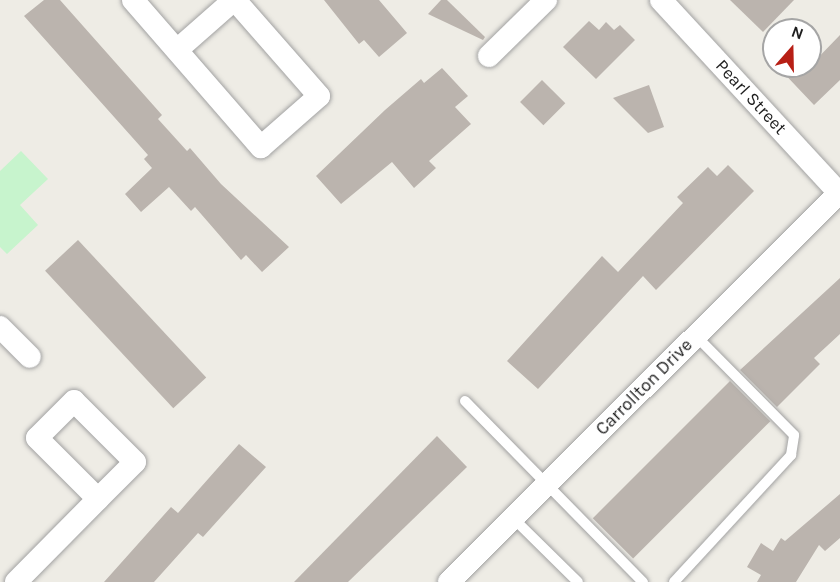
<!DOCTYPE html>
<html>
<head>
<meta charset="utf-8">
<style>
	body { margin:0 }
	#map { position:relative; width:840px; height:582px; overflow:hidden; background:#eeece5; font-family:Karla,sans-serif }
	div>[style] { position:absolute }
	[style*='--x'] { left:calc(var(--x)*1px); top:calc(var(--y)*1px); width:calc(var(--w)*1px); rotate:calc(var(--a)*1deg) }
	.park>* { inset:0; background:#c7f4cd }
	.building>* { inset:0; background:#bbb4ae; transform-origin:0 0 }
	.roads { filter:drop-shadow(0 0 2px #a2a2a2) drop-shadow(0 0 2px #a2a2a2) }
	.lane>* { height:10px; margin:-5px; padding:0 5px; transform-origin:5px; border-radius:5px; background:#fff }
	.street>* { height:22px; margin:-11px; padding:0 11px; transform-origin:11px; border-radius:11px; background:#fff }
	span { translate:-50% -50%; white-space:nowrap; text-align:center; line-height:1.15; -webkit-text-stroke:4.5px #fff; paint-order:stroke }
	.street-label { font-size:18px; color:#1e1e1e }
	.north { position:absolute; left:762px; top:18px; width:60px; height:60px; box-sizing:border-box; background:#fff; border:2px solid #a5a5a5; border-radius:50%; rotate:20deg; font-size:16px; font-weight:700; line-height:24px; text-align:center; color:#1e1e1e }
	.north::after { content:''; display:block; margin:auto; width:21px; height:27px; background:#b71f15; clip-path:polygon(50% 0,100% 100%,50% 72%,0 100%) }
</style>
</head>
<body>
<div id="map">
	<div class="park">
		<i style="clip-path:polygon(21px 151px,48px 179px,20px 205px,38px 225px,7px 254px,0 247px,0 171px)"></i>
	</div>
	<div class="building">
		<i style="clip-path:polygon(44px 0,60px 0,162px 115px,158px 119px,187px 151px,190px 148px,221px 184px,289px 247px,262px 272px,246px 255px,241px 260px,195px 207px,191px 211px,169px 187px,141px 212px,125px 194px,152px 168px,144px 159px,148px 155px,24px 16px)"></i>
		<i style="clip-path:polygon(324px 0,379px 0,407px 33px,379px 57px,364px 40px,359px 44px)"></i>
		<i style="clip-path:polygon(441px 0,447px 0,485px 37px,483px 40px,428px 14px)"></i>
		<i style="clip-path:polygon(730px 0,794px 0,763px 32px)"></i>
		<i style="clip-path:polygon(589px 21px,599px 30px,606px 22px,614px 30px,620px 25px,635px 40px,596px 79px,563px 47px)"></i>
		<i style="clip-path:polygon(840px 35px,840px 80px,814px 105px,777px 66px,810px 66px)"></i>
		<i style="clip-path:polygon(442px 68px,468px 96px,455px 107px,471px 124px,429px 161px,436px 168px,414px 188px,392px 162px,341px 204px,316px 176px,385px 110px,421px 79px,424px 83px)"></i>
		<i style="left:542px;top:80px;width:33px;height:31px;rotate:45deg"></i>
		<i style="clip-path:polygon(649px 85px,664px 127px,648px 133px,613px 98px)"></i>
		<i style="clip-path:polygon(728px 165px,754px 191px,656px 290px,643px 276px,538px 389px,507px 361px,602px 256px,618px 272px,683px 203px,677px 197px,708px 167px,717px 176px)"></i>
		<i style="left:78px;top:240px;width:188px;height:45px;rotate:47deg"></i>
		<i style="clip-path:polygon(840px 278px,840px 334px,814px 358px,820px 364px,777px 407px,740px 370px)"></i>
		<i style="left:730px;top:381px;width:57px;height:194px;rotate:45deg"></i>
		<i style="clip-path:polygon(437px 436px,467px 467px,348px 582px,294px 582px)"></i>
		<i style="clip-path:polygon(239px 444px,266px 467px,203px 537px,198px 533px,154px 582px,104px 582px,171px 507px,178px 513px)"></i>
		<i style="clip-path:polygon(840px 494px,840px 538px,825px 551px,819px 545px,796px 582px,757px 582px,761px 575px,747px 567px,761px 543px,773px 551px,781px 538px,785px 541px)"></i>
	</div>
	<div class="roads">
		<div class="lane">
			<i style="--x:465;--y:401;--w:254;--a:45.5"></i>
			<i style="--x:513;--y:518;--w:91;--a:44.6"></i>
			<i style="--x:674;--y:582;--w:173;--a:-47.3"></i>
			<i style="--x:791;--y:455;--w:20;--a:-81"></i>
			<i style="--x:794;--y:435;--w:139;--a:-134.7"></i>
		</div>
		<div class="street">
			<i style="--x:133;--y:0;--w:195;--a:49"></i>
			<i style="--x:261;--y:147;--w:77;--a:-41.3"></i>
			<i style="--x:319;--y:96;--w:128;--a:-131.2"></i>
			<i style="--x:661;--y:0;--w:264;--a:47.3"></i>
			<i style="--x:177;--y:50;--w:76;--a:-41.3"></i>
			<i style="--x:489;--y:56;--w:80;--a:-44.5"></i>
			<i style="--x:0;--y:327;--w:42;--a:45"></i>
			<i style="--x:16;--y:582;--w:117;--a:-45.3"></i>
			<i style="--x:98;--y:499;--w:52;--a:-45"></i>
			<i style="--x:135;--y:462;--w:86;--a:-135"></i>
			<i style="--x:74;--y:401;--w:52;--a:135"></i>
			<i style="--x:37;--y:438;--w:86;--a:45"></i>
			<i style="--x:449;--y:582;--w:552;--a:-44.93"></i>
		</div>
	</div>
	<div class="street-label">
		<span style="left:751px;top:97px;rotate:47deg">Pearl Street</span>
		<span style="left:644px;top:387px;rotate:-45deg">Carrollton Drive</span>
	</div>
	<div class="north">N</div>
</div>
</body>
</html>
